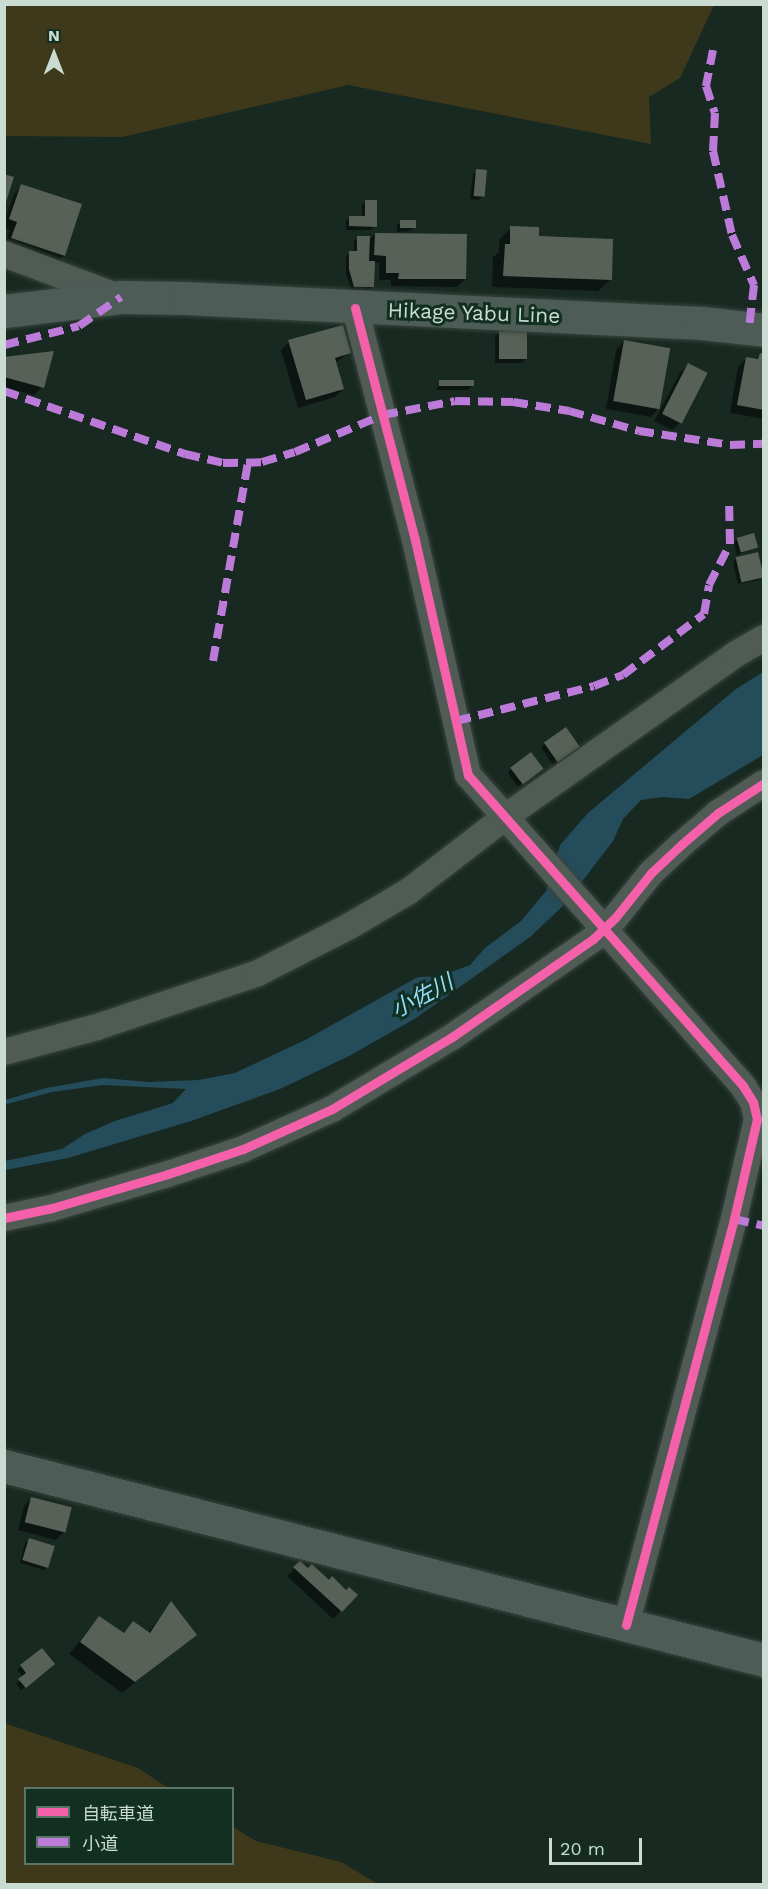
<!DOCTYPE html>
<html>
<head>
<meta charset="utf-8">
<style>
	body { margin:0 }
	#map { position:relative; width:768px; height:1889px; overflow:hidden; background:#182921; font-family:"Work Sans","Noto Sans JP",sans-serif }
	div>[style] { position:absolute }
	[style*='--x'] { left:calc(var(--x)*1px); top:calc(var(--y)*1px); width:calc(var(--w)*1px); rotate:calc(var(--a)*1deg) }
	.green>* { inset:0; background:#3e391b }
	.water>* { inset:0; background:#254c5a }
	.shadow>* { inset:0; background:#0007 }
	.building>* { inset:0; background:#576157; transform-origin:0 0 }
	.roads { filter:drop-shadow(0 0 2px #38453e) drop-shadow(0 0 2px #38453e) }
	.street>* { height:26px; margin:-13px; padding:0 13px; transform-origin:13px; border-radius:13px; background:#4f5b54 }
	.secondary>* { height:33px; margin:-16.5px; padding:0 16.5px; transform-origin:16.5px; border-radius:16.5px; background:#4d5c56 }
	.quiet>* { height:8px; margin-top:-4px; transform-origin:0; background:repeating-linear-gradient(90deg,#bd7bd9 0 15px,transparent 0 23px) }
	.cycleway>* { height:9px; margin:-4.5px; padding:0 4.5px; transform-origin:4.5px; border-radius:4.5px; background:#f560ab }
	span { translate:-50% -50%; white-space:nowrap; text-align:center; line-height:1.15; -webkit-text-stroke:6px #113021; paint-order:stroke }
	.street-label { font-size:21px; color:#cadbd1 }
	.water-label { font-size:22px; color:#95dffc; font-style:italic }
	.frame { position:absolute; inset:0; border:6px solid #cadbd1; pointer-events:none }
	.legend { position:absolute; left:24px; top:1787px; width:210px; height:78px; box-sizing:border-box; background:#113021; border:2px solid #5b7467; margin:0; padding:8px 10px; list-style:none; font-size:18px; color:#cadbd1 }
	.legend li { display:flex; align-items:center; gap:12px; height:30px }
	.legend b { width:30px; border:2px solid #5b7467 }
	.north { position:absolute; left:24px; top:24px; width:60px; height:60px; -webkit-text-stroke:4px #113021; paint-order:stroke; rotate:0deg; font-size:16px; font-weight:700; line-height:24px; text-align:center; color:#cadbd1 }
	.north::after { content:''; display:block; margin:auto; width:21px; height:27px; background:#cadbd1; clip-path:polygon(50% 0,100% 100%,50% 72%,0 100%) }
	.scale { position:absolute; left:549px; top:1838px; width:93px; height:27px; box-sizing:border-box; border:3px solid #cadbd1; border-top:0; padding-left:8px; font-size:18px; line-height:21px; white-space:nowrap; color:#cadbd1; -webkit-text-stroke:4px #113021; paint-order:stroke }
</style>
</head>
<body>
<div id="map">
	<div class="green">
		<i style="clip-path:polygon(5px 4px,714px 4px,714px 5px,680px 78px,649px 97px,651px 144px,348px 85px,122px 137px,5px 136px)"></i>
		<i style="clip-path:polygon(4px 1723px,138px 1768px,168px 1788px,26px 1788px,26px 1864px,232px 1864px,233px 1827px,256px 1841px,341px 1862px,378px 1884px,5px 1884px)"></i>
	</div>
	<div class="water">
		<i style="clip-path:polygon(763px 672px,763px 755px,689px 799px,663px 797px,641px 800px,623px 819px,613px 841px,564px 905px,530px 937px,416px 1018px,351px 1055px,280px 1089px,191px 1121px,68px 1158px,5px 1170px,5px 1161px,62px 1149px,85px 1134px,115px 1121px,173px 1103px,186px 1089px,103px 1085px,52px 1092px,7px 1104px,5px 1104px,5px 1100px,46px 1088px,103px 1078px,148px 1082px,199px 1080px,235px 1073px,305px 1040px,418px 977px,441px 976px,470px 965px,485px 948px,521px 921px,546px 891px,560px 845px,588px 813px,736px 689px)"></i>
	</div>
	<div class="shadow">
		<i style="clip-path:polygon(477px 171px,482px 197px,478px 200px,470px 199px,473px 174px)"></i>
		<i style="clip-path:polygon(22px 186px,64px 255px,56px 263px,4px 245px,10px 230px,4px 228px,4px 221px,14px 194px)"></i>
		<i style="clip-path:polygon(366px 202px,375px 226px,371px 230px,346px 230px,346px 221px,350px 217px,362px 217px,362px 205px)"></i>
		<i style="clip-path:polygon(401px 222px,414px 227px,410px 231px,397px 232px,397px 225px)"></i>
		<i style="clip-path:polygon(511px 228px,537px 238px,610px 280px,598px 291px,492px 287px,493px 257px,499px 252px,499px 240px)"></i>
		<i style="clip-path:polygon(375px 234px,465px 279px,457px 287px,391px 286px,391px 280px,379px 280px,379px 263px,373px 263px,373px 286px,369px 290px,351px 290px,346px 273px,346px 256px,354px 252px,354px 241px,358px 237px,368px 241px)"></i>
		<i style="clip-path:polygon(499px 333px,526px 359px,522px 363px,495px 363px,495px 336px)"></i>
		<i style="clip-path:polygon(624px 341px,659px 408px,651px 417px,606px 409px,616px 350px)"></i>
		<i style="clip-path:polygon(289px 342px,349px 353px,335px 363px,343px 389px,335px 397px,298px 408px,281px 350px)"></i>
		<i style="clip-path:polygon(760px 355px,764px 356px,764px 419px,730px 413px,738px 367px,746px 359px,755px 360px)"></i>
		<i style="clip-path:polygon(4px 358px,42px 387px,34px 395px,4px 387px)"></i>
		<i style="clip-path:polygon(688px 365px,681px 422px,672px 430px,654px 421px,680px 373px)"></i>
		<i style="clip-path:polygon(440px 382px,472px 386px,468px 390px,436px 390px)"></i>
		<i style="clip-path:polygon(738px 539px,756px 547px,737px 555px,734px 543px)"></i>
		<i style="clip-path:polygon(757px 554px,762px 576px,759px 580px,738px 584px,733px 562px,736px 559px)"></i>
		<i style="clip-path:polygon(565px 729px,574px 751px,553px 765px,541px 747px)"></i>
		<i style="clip-path:polygon(511px 769px,538px 773px,518px 787px,508px 773px)"></i>
		<i style="clip-path:polygon(32px 1498px,64px 1532px,56px 1540px,18px 1530px,24px 1506px)"></i>
		<i style="clip-path:polygon(29px 1540px,48px 1567px,44px 1570px,20px 1563px,25px 1543px)"></i>
		<i style="clip-path:polygon(300px 1563px,329px 1582px,356px 1595px,333px 1619px,287px 1576px)"></i>
		<i style="clip-path:polygon(171px 1603px,195px 1635px,122px 1693px,69px 1654px,99px 1618px,123px 1633px,133px 1623px,148px 1633px)"></i>
		<i style="clip-path:polygon(42px 1650px,50px 1668px,21px 1690px,16px 1684px,23px 1677px,17px 1670px)"></i>
	</div>
	<div class="building">
		<i style="left:476px;top:169px;width:11px;height:27px;rotate:5deg"></i>
		<i style="clip-path:polygon(4px 174px,14px 177px,5px 205px,4px 205px)"></i>
		<i style="clip-path:polygon(21px 184px,82px 204px,65px 256px,11px 238px,17px 222px,9px 219px)"></i>
		<i style="clip-path:polygon(365px 200px,377px 200px,377px 227px,349px 226px,349px 216px,365px 216px)"></i>
		<i style="left:400px;top:220px;width:16px;height:8px"></i>
		<i style="clip-path:polygon(510px 226px,539px 227px,539px 236px,613px 239px,612px 280px,503px 276px,505px 244px,510px 244px)"></i>
		<i style="clip-path:polygon(375px 233px,467px 234px,466px 279px,398px 279px,399px 273px,386px 273px,386px 256px,374px 255px)"></i>
		<i style="clip-path:polygon(357px 236px,370px 236px,369px 261px,375px 261px,374px 287px,354px 287px,349px 269px,349px 251px,357px 251px)"></i>
		<i style="clip-path:polygon(343px 325px,351px 353px,335px 358px,344px 389px,306px 400px,288px 340px)"></i>
		<i style="left:499px;top:331px;width:28px;height:28px"></i>
		<i style="left:624px;top:340px;width:47px;height:62px;rotate:10deg"></i>
		<i style="clip-path:polygon(54px 351px,44px 388px,4px 377px,4px 357px)"></i>
		<i style="clip-path:polygon(760px 353px,764px 354px,764px 410px,737px 405px,746px 357px,758px 359px)"></i>
		<i style="left:688px;top:363px;width:22px;height:57px;rotate:27deg"></i>
		<i style="left:439px;top:380px;width:35px;height:6px"></i>
		<i style="left:754px;top:533px;width:15px;height:18px;rotate:74deg"></i>
		<i style="left:758px;top:552px;width:26px;height:23px;rotate:77deg"></i>
		<i style="left:566px;top:727px;width:24px;height:27px;rotate:55deg"></i>
		<i style="left:531px;top:752px;width:21px;height:26px;rotate:53deg"></i>
		<i style="left:31px;top:1497px;width:42px;height:26px;rotate:14deg"></i>
		<i style="left:29px;top:1538px;width:27px;height:23px;rotate:17deg"></i>
		<i style="clip-path:polygon(300px 1561px,308px 1568px,312px 1564px,329px 1580px,332px 1576px,346px 1590px,349px 1587px,358px 1595px,342px 1612px,293px 1567px)"></i>
		<i style="clip-path:polygon(171px 1601px,197px 1635px,135px 1682px,80px 1642px,99px 1616px,124px 1633px,133px 1621px,150px 1633px)"></i>
		<i style="clip-path:polygon(42px 1648px,55px 1664px,26px 1688px,18px 1679px,26px 1673px,20px 1665px)"></i>
	</div>
	<div class="roads">
		<div class="street">
			<i style="--x:4;--y:254;--w:123;--a:20.5"></i>
			<i style="--x:355;--y:308;--w:240;--a:75.5"></i>
			<i style="--x:415;--y:540;--w:241;--a:77.3"></i>
			<i style="--x:468;--y:775;--w:415;--a:48.5"></i>
			<i style="--x:743;--y:1086;--w:19;--a:58"></i>
			<i style="--x:753;--y:1102;--w:17;--a:77"></i>
			<i style="--x:757;--y:1119;--w:103;--a:103"></i>
			<i style="--x:734;--y:1219;--w:420;--a:104.9"></i>
			<i style="--x:4;--y:1052;--w:96;--a:-15"></i>
			<i style="--x:97;--y:1027;--w:170;--a:-18.5"></i>
			<i style="--x:258;--y:973;--w:101;--a:-27.1"></i>
			<i style="--x:348;--y:927;--w:71;--a:-30.5"></i>
			<i style="--x:409;--y:891;--w:121;--a:-37.6"></i>
			<i style="--x:505;--y:817;--w:283;--a:-35.2"></i>
			<i style="--x:736;--y:654;--w:32;--a:-30"></i>
			<i style="--x:4;--y:1218;--w:49;--a:-11.8"></i>
			<i style="--x:52;--y:1208;--w:121;--a:-16.3"></i>
			<i style="--x:168;--y:1174;--w:79;--a:-18.4"></i>
			<i style="--x:243;--y:1149;--w:98;--a:-24.2"></i>
			<i style="--x:332;--y:1109;--w:140;--a:-31"></i>
			<i style="--x:452;--y:1037;--w:172;--a:-34.8"></i>
			<i style="--x:593;--y:939;--w:30;--a:-44"></i>
			<i style="--x:615;--y:918;--w:58;--a:-51.3"></i>
			<i style="--x:651;--y:873;--w:42;--a:-43.1"></i>
			<i style="--x:682;--y:844;--w:48;--a:-40.7"></i>
			<i style="--x:718;--y:813;--w:55;--a:-33.1"></i>
		</div>
		<div class="secondary">
			<i style="--x:4;--y:311;--w:118;--a:-6.8"></i>
			<i style="--x:121;--y:297;--w:64;--a:0.9"></i>
			<i style="--x:185;--y:298;--w:518;--a:2.77"></i>
			<i style="--x:702;--y:323;--w:62;--a:6.4"></i>
			<i style="--x:4;--y:1466;--w:784;--a:14.32"></i>
		</div>
	</div>
	<div class="quiet">
		<i style="--x:713;--y:50;--w:37;--a:101"></i>
		<i style="--x:706;--y:86;--w:28;--a:72"></i>
		<i style="--x:715;--y:113;--w:38;--a:93"></i>
		<i style="--x:713;--y:151;--w:86;--a:77.3"></i>
		<i style="--x:732;--y:235;--w:55;--a:66.3"></i>
		<i style="--x:754;--y:285;--w:43;--a:96.6"></i>
		<i style="--x:4;--y:345;--w:77;--a:-14.2"></i>
		<i style="--x:79;--y:326;--w:51;--a:-34.6"></i>
		<i style="--x:4;--y:391;--w:192;--a:19.2"></i>
		<i style="--x:185;--y:454;--w:39;--a:13"></i>
		<i style="--x:223;--y:463;--w:39;--a:-1"></i>
		<i style="--x:262;--y:462;--w:34;--a:-17"></i>
		<i style="--x:295;--y:452;--w:95;--a:-22.8"></i>
		<i style="--x:383;--y:415;--w:73;--a:-11"></i>
		<i style="--x:455;--y:401;--w:58;--a:1"></i>
		<i style="--x:513;--y:402;--w:57;--a:9.1"></i>
		<i style="--x:569;--y:411;--w:73;--a:15.9"></i>
		<i style="--x:639;--y:431;--w:92;--a:8.7"></i>
		<i style="--x:730;--y:445;--w:34;--a:-2"></i>
		<i style="--x:213;--y:661;--w:201;--a:-80"></i>
		<i style="--x:456;--y:721;--w:142;--a:-14.2"></i>
		<i style="--x:594;--y:686;--w:31;--a:-21"></i>
		<i style="--x:623;--y:675;--w:101;--a:-37"></i>
		<i style="--x:704;--y:614;--w:29;--a:-80"></i>
		<i style="--x:709;--y:585;--w:46;--a:-62.9"></i>
		<i style="--x:730;--y:544;--w:45;--a:-91.3"></i>
		<i style="--x:734;--y:1219;--w:31;--a:13"></i>
	</div>
	<div class="cycleway">
		<i style="--x:355;--y:308;--w:240;--a:75.5"></i>
		<i style="--x:415;--y:540;--w:241;--a:77.3"></i>
		<i style="--x:468;--y:775;--w:415;--a:48.5"></i>
		<i style="--x:743;--y:1086;--w:19;--a:58"></i>
		<i style="--x:753;--y:1102;--w:17;--a:77"></i>
		<i style="--x:757;--y:1119;--w:103;--a:103"></i>
		<i style="--x:734;--y:1219;--w:420;--a:104.9"></i>
		<i style="--x:4;--y:1218;--w:49;--a:-11.8"></i>
		<i style="--x:52;--y:1208;--w:121;--a:-16.3"></i>
		<i style="--x:168;--y:1174;--w:79;--a:-18.4"></i>
		<i style="--x:243;--y:1149;--w:98;--a:-24.2"></i>
		<i style="--x:332;--y:1109;--w:140;--a:-31"></i>
		<i style="--x:452;--y:1037;--w:172;--a:-34.8"></i>
		<i style="--x:593;--y:939;--w:30;--a:-44"></i>
		<i style="--x:615;--y:918;--w:58;--a:-51.3"></i>
		<i style="--x:651;--y:873;--w:42;--a:-43.1"></i>
		<i style="--x:682;--y:844;--w:48;--a:-40.7"></i>
		<i style="--x:718;--y:813;--w:55;--a:-33.1"></i>
	</div>
	<div class="street-label">
		<span style="left:474px;top:313px;rotate:2deg">Hikage Yabu Line</span>
	</div>
	<div class="water-label">
		<span style="left:422px;top:996px;rotate:-28deg">小佐川</span>
	</div>
	<div class="frame"></div>
	<ul class="legend">
	<li><b style="height:8px;background:#f560ab"></b>自転車道</li>
	<li><b style="height:8px;background:#bd7bd9"></b>小道</li>
	</ul>
	<div class="north">N</div>
	<div class="scale">20 m</div>
</div>
</body>
</html>
